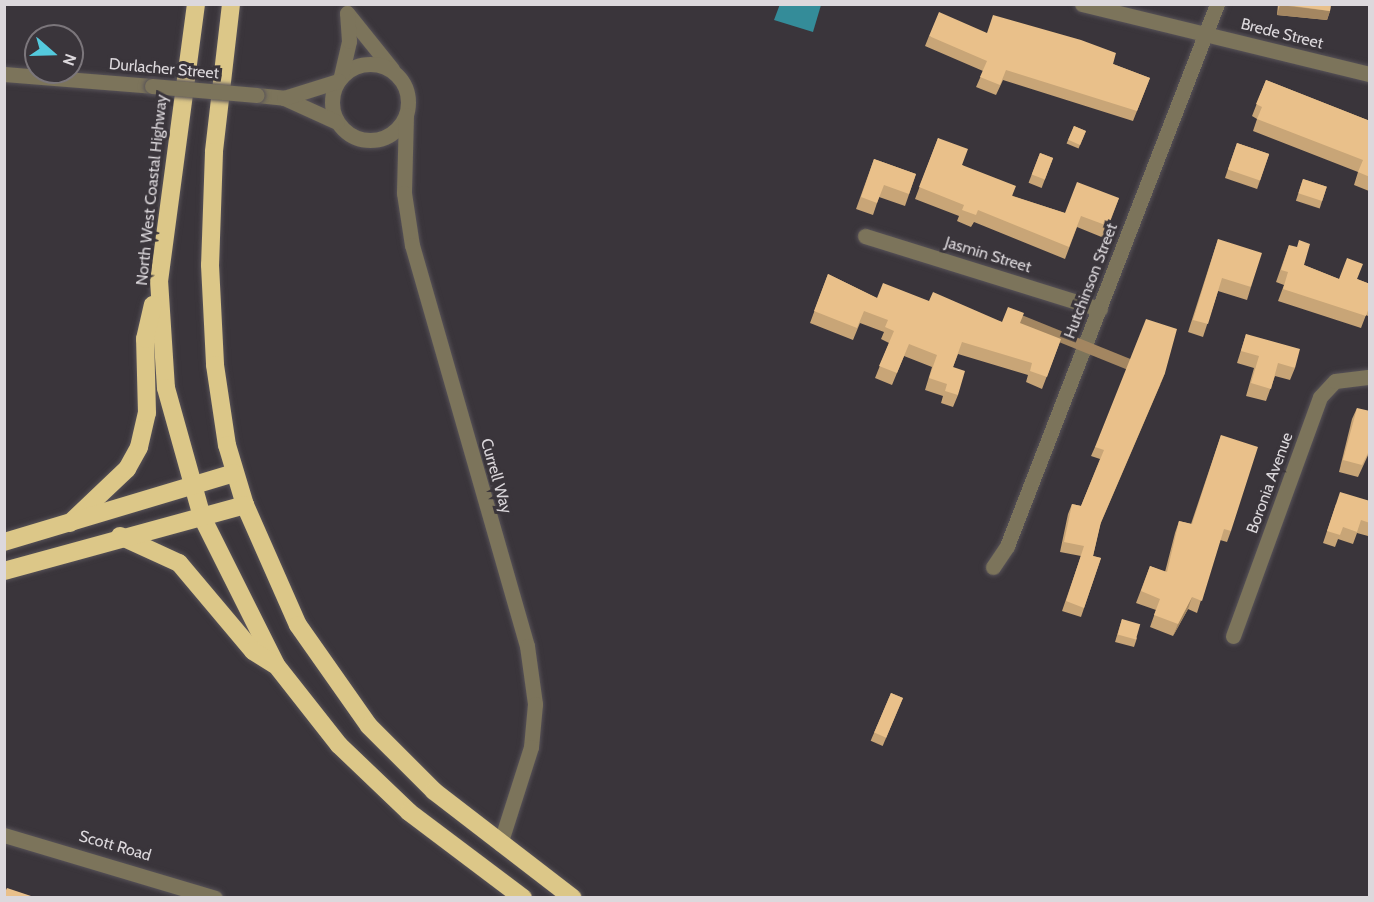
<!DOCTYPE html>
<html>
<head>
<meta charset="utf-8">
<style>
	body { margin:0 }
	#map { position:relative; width:1374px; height:902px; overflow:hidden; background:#3a353b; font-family:Cabin,sans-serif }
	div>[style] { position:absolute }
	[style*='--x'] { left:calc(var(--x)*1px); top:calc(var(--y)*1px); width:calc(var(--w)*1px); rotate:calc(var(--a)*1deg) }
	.water>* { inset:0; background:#348c99 }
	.roads { filter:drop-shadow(0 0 2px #575258) drop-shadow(0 0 2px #575258) }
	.minor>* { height:15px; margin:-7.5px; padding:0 7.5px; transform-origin:7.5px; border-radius:7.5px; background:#7c745b }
	.minor>.ring { margin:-7.5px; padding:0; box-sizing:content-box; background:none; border:15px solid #7c745b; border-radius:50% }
	.highway>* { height:18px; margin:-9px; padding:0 9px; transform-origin:9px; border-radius:9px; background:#dcc788 }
	.bridges { filter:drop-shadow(0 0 2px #575258) drop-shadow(0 0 2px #575258) }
	.minor-bridge>* { height:15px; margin:-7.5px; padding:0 7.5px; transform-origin:7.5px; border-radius:7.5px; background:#7c745b }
	.wall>* { inset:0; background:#c8a577; transform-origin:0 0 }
	.shaded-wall>* { inset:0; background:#a38661; transform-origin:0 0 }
	.building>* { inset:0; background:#e9c08a; transform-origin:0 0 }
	span { translate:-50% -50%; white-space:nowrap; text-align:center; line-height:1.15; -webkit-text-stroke:6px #3a353b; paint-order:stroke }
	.street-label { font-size:16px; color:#dcd8dc }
	.frame { position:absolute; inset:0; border:6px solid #dcd8dc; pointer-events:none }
	.north { position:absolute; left:24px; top:24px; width:60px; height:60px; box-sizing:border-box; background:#3a353b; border:2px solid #7b767b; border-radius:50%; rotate:110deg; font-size:16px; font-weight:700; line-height:24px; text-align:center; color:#dcd8dc }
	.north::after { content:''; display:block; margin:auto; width:21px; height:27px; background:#54cadd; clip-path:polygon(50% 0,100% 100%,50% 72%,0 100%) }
</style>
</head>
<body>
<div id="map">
	<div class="water">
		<i style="clip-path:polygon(780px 4px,821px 5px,813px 32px,774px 20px)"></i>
	</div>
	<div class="roads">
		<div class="minor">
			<i style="--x:1082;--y:4;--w:296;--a:13.7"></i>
			<i style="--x:347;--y:13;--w:72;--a:51.2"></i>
			<i class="ring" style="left:332px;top:64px;width:61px;height:61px"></i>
			<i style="--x:4;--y:74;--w:148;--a:4.6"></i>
			<i style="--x:341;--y:76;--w:36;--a:-77"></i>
			<i style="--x:349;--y:41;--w:28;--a:-94"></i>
			<i style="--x:257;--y:95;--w:27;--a:6"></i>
			<i style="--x:284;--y:98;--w:58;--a:24.4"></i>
			<i style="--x:284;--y:98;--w:57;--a:-17.5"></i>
			<i style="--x:406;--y:115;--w:78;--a:91.5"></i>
			<i style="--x:404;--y:193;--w:53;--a:81.3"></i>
			<i style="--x:412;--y:245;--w:417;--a:74"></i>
			<i style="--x:527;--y:646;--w:59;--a:82.1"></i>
			<i style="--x:535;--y:704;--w:43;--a:95.3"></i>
			<i style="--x:531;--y:747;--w:102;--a:107.7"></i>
			<i style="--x:865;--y:236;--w:246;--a:17.3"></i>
			<i style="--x:993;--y:567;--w:25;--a:-56"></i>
			<i style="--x:1007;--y:546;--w:581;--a:-68.82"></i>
			<i style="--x:1233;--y:636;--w:254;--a:-70"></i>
			<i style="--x:1320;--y:397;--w:22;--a:-47"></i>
			<i style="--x:1335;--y:381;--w:35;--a:-7"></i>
			<i style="--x:4;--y:835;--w:220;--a:16.6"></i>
		</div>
		<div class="highway">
			<i style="--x:196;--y:4;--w:278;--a:97.6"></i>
			<i style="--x:159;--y:280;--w:108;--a:86.3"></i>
			<i style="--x:166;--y:388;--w:134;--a:74.4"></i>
			<i style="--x:202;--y:517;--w:165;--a:63.4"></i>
			<i style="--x:276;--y:665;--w:102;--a:51.8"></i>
			<i style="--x:339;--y:745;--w:97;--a:43.7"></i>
			<i style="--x:409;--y:812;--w:143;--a:37"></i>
			<i style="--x:231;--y:4;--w:149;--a:96.6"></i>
			<i style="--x:214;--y:152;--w:113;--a:92"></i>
			<i style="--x:210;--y:265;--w:100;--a:87.1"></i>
			<i style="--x:215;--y:365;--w:81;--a:81.5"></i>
			<i style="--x:227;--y:445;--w:63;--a:73.3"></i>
			<i style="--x:245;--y:505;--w:131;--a:66.2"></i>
			<i style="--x:298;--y:625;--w:123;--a:54.9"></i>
			<i style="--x:369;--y:726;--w:92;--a:45"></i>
			<i style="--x:434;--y:791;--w:175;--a:37.6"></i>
			<i style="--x:70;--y:523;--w:79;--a:-43.5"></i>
			<i style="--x:127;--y:469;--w:25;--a:-61"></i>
			<i style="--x:139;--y:447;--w:35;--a:-77"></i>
			<i style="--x:147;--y:413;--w:74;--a:-91.5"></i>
			<i style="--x:145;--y:339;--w:35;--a:-77"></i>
			<i style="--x:120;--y:536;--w:65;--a:24.6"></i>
			<i style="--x:179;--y:563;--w:115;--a:49.9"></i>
			<i style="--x:253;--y:651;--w:25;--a:32"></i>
			<i style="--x:4;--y:542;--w:240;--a:-16.7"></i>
			<i style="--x:4;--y:571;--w:250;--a:-15.3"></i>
		</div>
	</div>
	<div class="bridges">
		<div class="minor-bridge">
			<i style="--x:152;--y:86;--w:105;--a:4.9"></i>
		</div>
	</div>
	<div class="wall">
		<i style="clip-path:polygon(1278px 4px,1331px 4px,1330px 11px,1327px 20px,1277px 15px)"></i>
		<i style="clip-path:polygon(929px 36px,1113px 64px,1150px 78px,1133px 121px,1003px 80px,996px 95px,976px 87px,983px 71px,925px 46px)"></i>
		<i style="clip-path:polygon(1266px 80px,1370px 121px,1369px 191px,1354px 185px,1358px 172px,1253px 131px,1257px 119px,1252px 116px)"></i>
		<i style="left:1074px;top:126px;width:13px;height:19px;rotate:23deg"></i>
		<i style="clip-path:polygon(938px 138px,962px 165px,1013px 196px,1065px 213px,1119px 198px,1104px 238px,1077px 227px,1065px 259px,974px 222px,971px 227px,957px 221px,959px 216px,915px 199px)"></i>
		<i style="left:1237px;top:143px;width:34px;height:37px;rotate:19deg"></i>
		<i style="left:1040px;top:153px;width:14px;height:32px;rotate:21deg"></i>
		<i style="clip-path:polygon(874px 159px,916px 174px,905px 206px,879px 197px,873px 215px,856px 209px)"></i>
		<i style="left:1303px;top:179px;width:25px;height:23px;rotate:18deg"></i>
		<i style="clip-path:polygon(1218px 239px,1251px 287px,1247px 300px,1218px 291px,1203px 337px,1188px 332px)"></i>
		<i style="clip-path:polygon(1289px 245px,1304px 265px,1339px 279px,1357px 279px,1370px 284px,1370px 317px,1366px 315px,1361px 328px,1278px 301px,1284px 285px,1276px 282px)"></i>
		<i style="clip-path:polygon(828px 274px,877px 298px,929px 301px,1002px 322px,1020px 324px,1061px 339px,1042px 389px,1026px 382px,1028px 375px,958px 354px,953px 367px,958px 395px,953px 407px,941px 403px,943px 396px,925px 390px,932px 367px,904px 356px,892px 385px,875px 378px,889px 343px,881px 339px,884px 332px,860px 323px,853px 340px,810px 323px)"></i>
		<i style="clip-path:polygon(1246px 334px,1295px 368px,1290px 380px,1275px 376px,1266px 401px,1246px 396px,1254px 368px,1237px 363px)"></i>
		<i style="clip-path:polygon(1161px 383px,1100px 525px,1093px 556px,1101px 558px,1081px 617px,1062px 611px,1081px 556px,1060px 552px,1068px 514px,1072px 504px,1081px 506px,1100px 459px,1091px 456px,1095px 447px)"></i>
		<i style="clip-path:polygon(1357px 408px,1370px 451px,1358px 477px,1339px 472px,1352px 419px)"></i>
		<i style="clip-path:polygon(1221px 435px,1231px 531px,1227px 542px,1220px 540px,1197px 613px,1188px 609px,1173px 636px,1150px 627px,1156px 610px,1136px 603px,1150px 566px,1165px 572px,1175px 533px,1179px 521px,1191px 524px)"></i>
		<i style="clip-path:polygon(1370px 501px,1370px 533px,1368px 536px,1357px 533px,1353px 544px,1338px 539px,1335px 547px,1323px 543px,1336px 504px)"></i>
		<i style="clip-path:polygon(1122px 619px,1137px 638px,1134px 647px,1115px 642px)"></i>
		<i style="left:891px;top:693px;width:13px;height:52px;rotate:23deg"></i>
	</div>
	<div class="shaded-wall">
		<i style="clip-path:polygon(1280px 5px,1330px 11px,1327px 20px,1277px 15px)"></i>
		<i style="left:1165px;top:373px;width:11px;height:162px;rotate:112deg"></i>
		<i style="clip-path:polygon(1192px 597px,1188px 609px,1173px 636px,1178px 624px)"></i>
	</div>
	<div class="building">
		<i style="clip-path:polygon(1280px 4px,1331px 4px,1330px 11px)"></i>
		<i style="clip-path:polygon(939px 12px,987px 33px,993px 15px,1081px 40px,1116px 53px,1113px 64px,1150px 78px,1137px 111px,1006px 70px,1000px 85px,980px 77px,987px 61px,929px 36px)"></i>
		<i style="clip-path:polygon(1266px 80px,1370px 121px,1370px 177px,1358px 172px,1363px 160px,1257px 119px,1262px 107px,1256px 104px)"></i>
		<i style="left:1074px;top:126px;width:13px;height:15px;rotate:23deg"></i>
		<i style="clip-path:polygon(938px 138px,968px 149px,962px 165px,1016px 186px,1012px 196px,1065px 213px,1077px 182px,1119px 198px,1108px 226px,1081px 216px,1069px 247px,978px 210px,976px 215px,962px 210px,964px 205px,919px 187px)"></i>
		<i style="left:1237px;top:143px;width:34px;height:28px;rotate:19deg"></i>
		<i style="left:1040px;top:153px;width:14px;height:23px;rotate:21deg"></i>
		<i style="clip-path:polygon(874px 159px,916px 174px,909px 194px,884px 185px,877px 203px,861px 197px)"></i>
		<i style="left:1303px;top:179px;width:25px;height:15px;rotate:18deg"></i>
		<i style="clip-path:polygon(1218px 239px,1262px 253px,1251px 287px,1222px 278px,1208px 324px,1193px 320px)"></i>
		<i style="clip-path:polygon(1299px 240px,1310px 244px,1304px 265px,1339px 279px,1347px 258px,1363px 264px,1357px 279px,1370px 284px,1370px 305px,1366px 316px,1283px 289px,1288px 272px,1281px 270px,1289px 245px,1297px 247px)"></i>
		<i style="clip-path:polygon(828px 274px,877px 298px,883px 283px,929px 301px,933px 292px,1002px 322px,1008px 307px,1024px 313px,1020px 323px,1061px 339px,1047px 377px,1030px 371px,1032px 363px,962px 342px,953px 367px,965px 371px,958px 395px,945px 391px,947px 384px,929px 378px,937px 355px,909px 344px,897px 373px,879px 366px,894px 331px,885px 327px,888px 320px,864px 311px,857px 328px,814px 311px)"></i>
		<i style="clip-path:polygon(1146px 319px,1177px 329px,1165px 373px,1101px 522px,1093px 556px,1101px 558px,1084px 608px,1066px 601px,1084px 546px,1064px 542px,1072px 504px,1081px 506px,1104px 450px,1095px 447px)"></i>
		<i style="clip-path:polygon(1246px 334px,1300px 349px,1295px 368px,1278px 363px,1271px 389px,1251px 383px,1259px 356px,1241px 351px)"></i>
		<i style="clip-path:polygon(1357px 408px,1370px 411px,1370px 449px,1362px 465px,1343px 460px)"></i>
		<i style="clip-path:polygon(1221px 435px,1258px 447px,1231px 531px,1224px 529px,1202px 601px,1192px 597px,1178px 624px,1154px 615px,1160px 599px,1141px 591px,1150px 566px,1167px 572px,1179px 521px,1192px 524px)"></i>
		<i style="clip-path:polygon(1340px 492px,1370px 501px,1370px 523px,1361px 520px,1357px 532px,1343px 527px,1340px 535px,1327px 531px)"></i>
		<i style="left:1122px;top:619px;width:19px;height:16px;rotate:16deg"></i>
		<i style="left:891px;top:693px;width:13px;height:43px;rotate:23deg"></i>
		<i style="clip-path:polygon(7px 888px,34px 897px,4px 897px,4px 894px)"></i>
	</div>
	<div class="street-label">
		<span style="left:1282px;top:34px;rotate:14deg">Brede Street</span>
		<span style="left:164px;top:69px;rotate:5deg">Durlacher Street</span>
		<span style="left:152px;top:190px;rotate:-84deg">North West Coastal Highway</span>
		<span style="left:988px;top:255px;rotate:17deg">Jasmin Street</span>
		<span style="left:1091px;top:281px;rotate:-69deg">Hutchinson Street</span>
		<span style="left:496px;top:476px;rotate:74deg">Currell Way</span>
		<span style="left:1270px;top:483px;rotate:-70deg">Boronia Avenue</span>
		<span style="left:115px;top:846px;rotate:16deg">Scott Road</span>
	</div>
	<div class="frame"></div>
	<div class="north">N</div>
</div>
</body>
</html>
